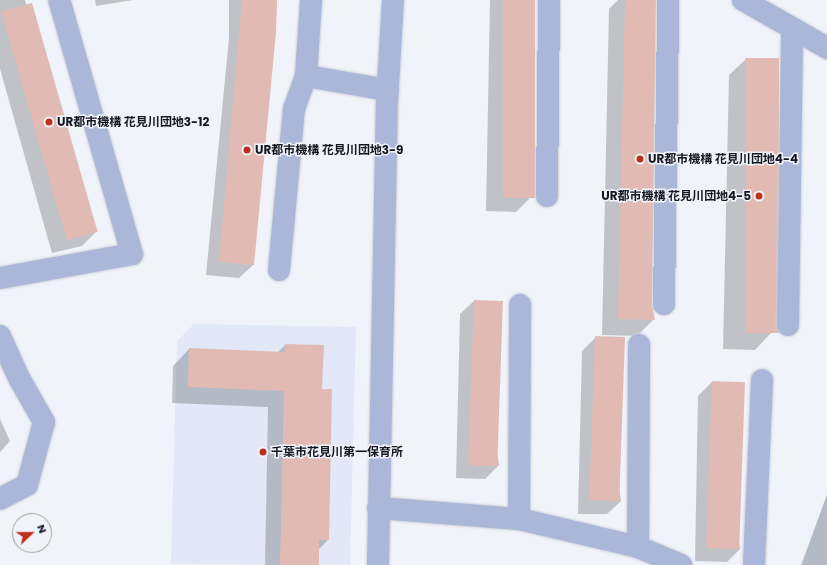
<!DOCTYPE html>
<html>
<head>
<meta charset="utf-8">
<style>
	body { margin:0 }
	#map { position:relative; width:827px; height:565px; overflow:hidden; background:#f0f3f9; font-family:Poppins,"Noto Sans JP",sans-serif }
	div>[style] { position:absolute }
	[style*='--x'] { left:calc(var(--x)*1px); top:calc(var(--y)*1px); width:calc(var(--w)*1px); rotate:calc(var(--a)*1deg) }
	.built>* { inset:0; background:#e2e8f8 }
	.shadow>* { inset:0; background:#0003 }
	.building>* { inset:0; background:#e1bbb3; transform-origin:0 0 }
	.roads { filter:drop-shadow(0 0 1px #cdd0d7) drop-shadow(0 0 1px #cdd0d7) }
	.minor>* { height:22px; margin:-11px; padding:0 11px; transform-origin:11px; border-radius:11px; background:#aab7d9 }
	.dots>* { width:11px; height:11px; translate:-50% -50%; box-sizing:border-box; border:2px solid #f0f3f9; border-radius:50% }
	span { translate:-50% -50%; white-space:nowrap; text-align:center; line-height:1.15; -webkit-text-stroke:3px #f0f3f9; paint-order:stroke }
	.poi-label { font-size:12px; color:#131722; font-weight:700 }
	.left { translate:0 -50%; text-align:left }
	.right { translate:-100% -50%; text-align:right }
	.north { position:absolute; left:12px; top:513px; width:40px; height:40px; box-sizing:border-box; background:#f0f3f9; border:1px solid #989ba3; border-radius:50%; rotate:68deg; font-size:11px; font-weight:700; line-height:16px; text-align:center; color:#131722 }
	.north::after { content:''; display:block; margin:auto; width:14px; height:18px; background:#bd3118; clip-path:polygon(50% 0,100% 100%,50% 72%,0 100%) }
</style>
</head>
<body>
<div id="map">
	<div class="built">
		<i style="clip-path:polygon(194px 324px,356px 327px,350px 565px,171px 564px,177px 341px)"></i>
		<i style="clip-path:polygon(827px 493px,827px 565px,802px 565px)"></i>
	</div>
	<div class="shadow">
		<i style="clip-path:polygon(0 0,25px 0,96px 232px,82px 246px,52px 253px,0 69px)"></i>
		<i style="clip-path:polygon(95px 0,133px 0,96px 6px)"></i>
		<i style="clip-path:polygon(229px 0,276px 0,253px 265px,239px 278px,206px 275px,229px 38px)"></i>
		<i style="clip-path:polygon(490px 0,534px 0,530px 198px,516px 212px,486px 211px)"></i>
		<i style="clip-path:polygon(618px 0,654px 0,650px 304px,654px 319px,637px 336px,602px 335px,609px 9px)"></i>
		<i style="clip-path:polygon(746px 59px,771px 333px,755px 350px,723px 349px,729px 75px)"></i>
		<i style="clip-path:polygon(474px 301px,499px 465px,485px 479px,456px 478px,460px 314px)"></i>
		<i style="clip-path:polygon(596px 337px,621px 501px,607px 514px,578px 514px,582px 351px)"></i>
		<i style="clip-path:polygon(285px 345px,321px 390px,331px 390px,328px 540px,318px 550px,318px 565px,265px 565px,268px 407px,172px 403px,173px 366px,189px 349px,277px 353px)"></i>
		<i style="clip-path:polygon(712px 382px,740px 549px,727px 562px,695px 561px,698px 396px)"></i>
		<i style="clip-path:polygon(0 419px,10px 441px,0 452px)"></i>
		<i style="clip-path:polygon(827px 495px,827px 565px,801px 565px)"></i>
	</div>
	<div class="building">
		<i style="clip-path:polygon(242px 0,277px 0,276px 32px,254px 265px,219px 262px)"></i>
		<i style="left:503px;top:0;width:32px;height:198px"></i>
		<i style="clip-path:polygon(625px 0,656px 0,652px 304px,655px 320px,618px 319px)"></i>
		<i style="left:32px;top:3px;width:238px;height:32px;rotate:74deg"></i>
		<i style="left:745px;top:58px;width:34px;height:275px"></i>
		<i style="left:474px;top:300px;width:29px;height:165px;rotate:2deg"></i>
		<i style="left:595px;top:336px;width:30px;height:164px;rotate:2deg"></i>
		<i style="clip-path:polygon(285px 344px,324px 345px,322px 389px,332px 389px,329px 540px,319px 540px,319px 565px,280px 565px,284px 391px,188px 387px,189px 348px,285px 352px)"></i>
		<i style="left:712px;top:381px;width:33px;height:167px;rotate:2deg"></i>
	</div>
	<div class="roads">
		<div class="minor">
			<i style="--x:743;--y:0;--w:97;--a:29.7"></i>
			<i style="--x:306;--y:76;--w:83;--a:9.7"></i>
			<i style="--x:547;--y:196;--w:196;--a:-89.4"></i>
			<i style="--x:279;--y:270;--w:162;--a:-84.7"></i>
			<i style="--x:294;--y:109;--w:35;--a:-70"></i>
			<i style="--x:306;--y:76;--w:76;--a:-86.2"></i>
			<i style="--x:0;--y:278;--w:134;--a:-10.3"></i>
			<i style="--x:132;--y:254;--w:264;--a:-106"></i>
			<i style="--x:664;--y:304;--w:304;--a:-89.2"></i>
			<i style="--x:788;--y:325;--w:297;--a:-89.2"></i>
			<i style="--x:0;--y:336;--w:46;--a:65.7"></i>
			<i style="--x:19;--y:378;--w:51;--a:60.4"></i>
			<i style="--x:44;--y:422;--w:65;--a:105.1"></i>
			<i style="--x:27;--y:485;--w:30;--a:153"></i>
			<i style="--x:378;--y:508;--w:141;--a:4.5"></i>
			<i style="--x:519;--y:519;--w:122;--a:13.2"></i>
			<i style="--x:638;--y:547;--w:47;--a:22.7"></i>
			<i style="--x:519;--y:519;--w:214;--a:-89.7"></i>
			<i style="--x:638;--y:547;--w:202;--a:-89.7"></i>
			<i style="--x:378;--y:565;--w:464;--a:-88.9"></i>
			<i style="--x:387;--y:101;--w:101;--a:-86.6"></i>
			<i style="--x:754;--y:565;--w:185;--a:-87.5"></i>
		</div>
	</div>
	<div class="dots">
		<i style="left:49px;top:122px;background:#bd3118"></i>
		<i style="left:247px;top:150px;background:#bd3118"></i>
		<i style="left:640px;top:159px;background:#bd3118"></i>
		<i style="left:759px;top:196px;background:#bd3118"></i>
		<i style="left:263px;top:452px;background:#bd3118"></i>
	</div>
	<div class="poi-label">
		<span class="left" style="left:57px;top:122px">UR都市機構 花見川団地3-12</span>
		<span class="left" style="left:255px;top:150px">UR都市機構 花見川団地3-9</span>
		<span class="left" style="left:648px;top:159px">UR都市機構 花見川団地4-4</span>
		<span class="right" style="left:751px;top:196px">UR都市機構 花見川団地4-5</span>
		<span class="left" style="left:271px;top:452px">千葉市花見川第一保育所</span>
	</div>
	<div class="north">N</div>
</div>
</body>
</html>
